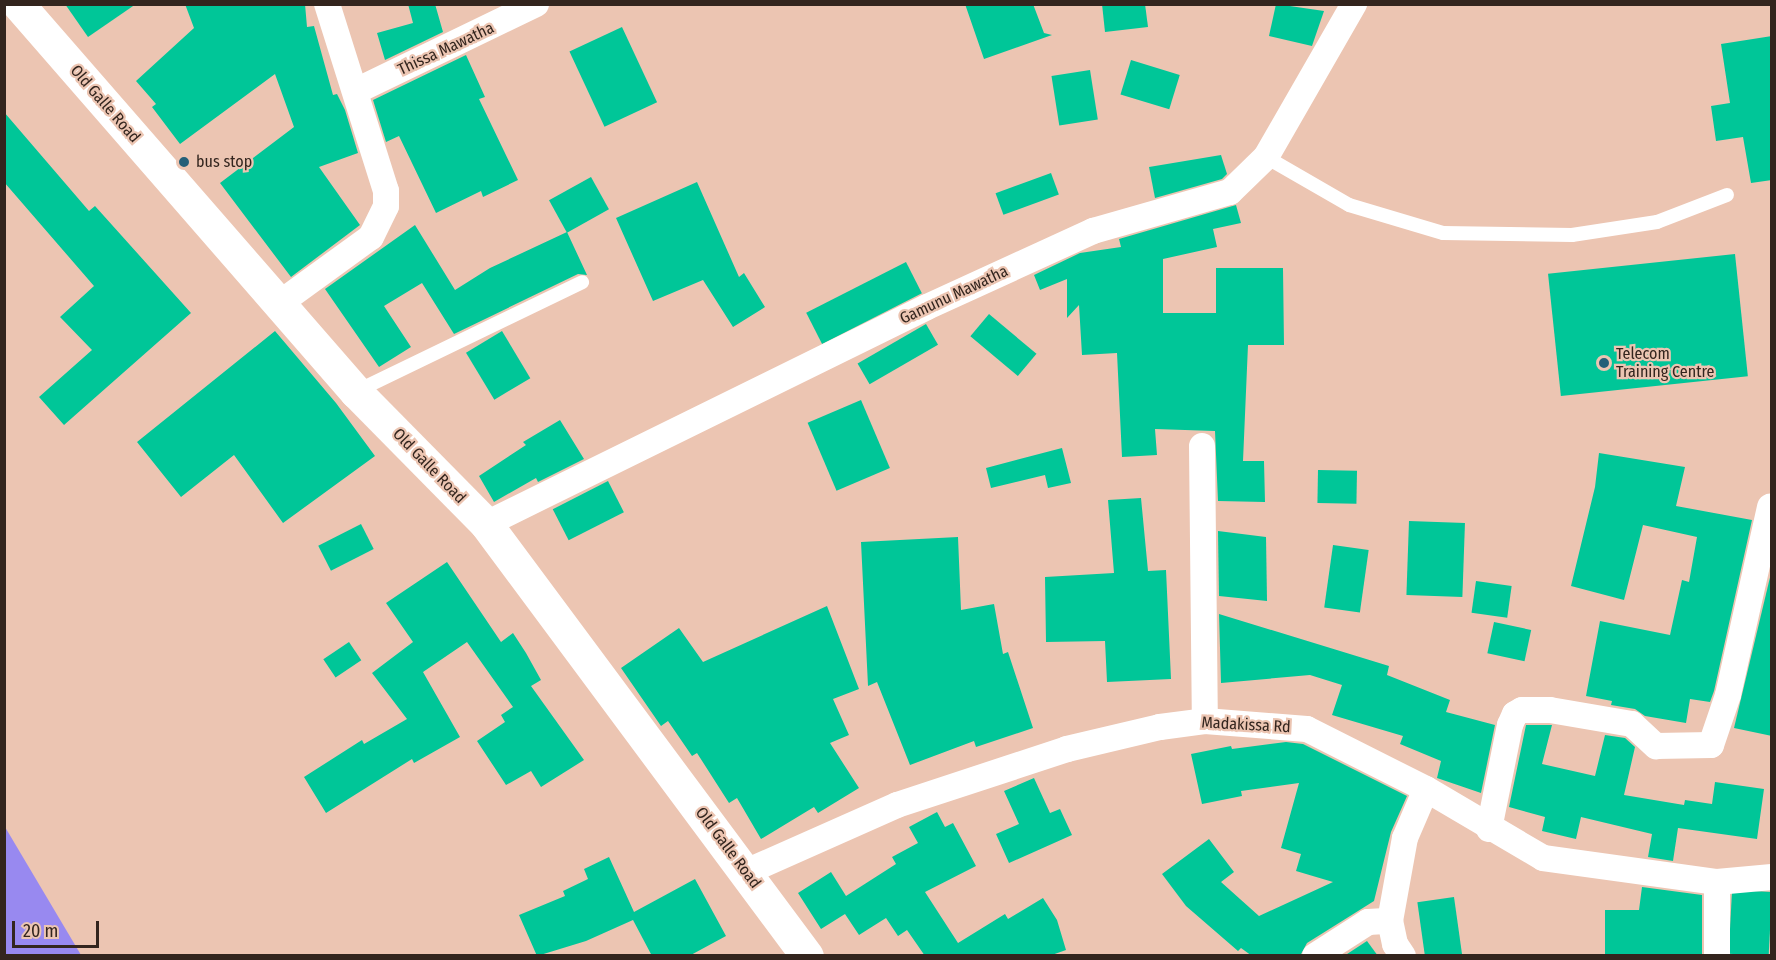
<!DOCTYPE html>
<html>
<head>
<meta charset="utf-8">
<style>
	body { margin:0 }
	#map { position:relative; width:1776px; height:960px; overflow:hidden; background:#ecc5b2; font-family:"Fira Sans Condensed",sans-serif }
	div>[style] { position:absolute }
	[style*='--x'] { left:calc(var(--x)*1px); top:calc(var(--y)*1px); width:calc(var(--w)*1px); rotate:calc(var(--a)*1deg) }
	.water>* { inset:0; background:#9889f0 }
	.building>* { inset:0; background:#00c698; transform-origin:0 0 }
	.service>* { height:14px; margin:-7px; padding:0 7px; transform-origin:7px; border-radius:7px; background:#fff }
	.minor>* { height:26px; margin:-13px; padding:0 13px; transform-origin:13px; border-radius:13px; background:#fff }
	.trunk>* { height:33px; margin:-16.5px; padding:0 16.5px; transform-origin:16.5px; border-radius:16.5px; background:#fff }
	.dots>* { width:16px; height:16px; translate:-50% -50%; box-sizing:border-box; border:3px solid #ecc5b2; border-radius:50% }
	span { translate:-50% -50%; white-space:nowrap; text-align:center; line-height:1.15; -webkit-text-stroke:4.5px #ecc5b2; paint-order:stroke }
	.street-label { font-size:16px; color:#33251e }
	.poi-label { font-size:16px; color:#33251e }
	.left { translate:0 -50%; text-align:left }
	.frame { position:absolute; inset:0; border:6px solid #33251e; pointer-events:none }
	.scale { position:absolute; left:12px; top:921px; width:87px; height:27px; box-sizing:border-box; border:3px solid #33251e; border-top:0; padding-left:8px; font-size:18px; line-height:21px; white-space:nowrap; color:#33251e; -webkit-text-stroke:4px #ecc5b2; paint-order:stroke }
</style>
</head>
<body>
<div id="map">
	<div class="water">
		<i style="clip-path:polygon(5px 827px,81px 955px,5px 955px)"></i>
	</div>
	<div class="building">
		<i style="clip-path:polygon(65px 4px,136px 4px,88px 37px)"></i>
		<i style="clip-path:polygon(185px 4px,305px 4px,307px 27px,314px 26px,333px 95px,337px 94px,345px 110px,358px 153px,319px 167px,360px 225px,291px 277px,220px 183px,294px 127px,275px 74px,180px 144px,152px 107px,156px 104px,136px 81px,194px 28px)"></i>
		<i style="clip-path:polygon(408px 4px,435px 4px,443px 32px,385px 60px,377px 33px,413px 23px)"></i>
		<i style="clip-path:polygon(965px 4px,1033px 4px,1044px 33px,1052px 35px,984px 59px)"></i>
		<i style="clip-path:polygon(1102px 4px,1145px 4px,1148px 27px,1105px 32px)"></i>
		<i style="clip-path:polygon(1276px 4px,1324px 11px,1312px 46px,1269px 36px)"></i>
		<i style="left:622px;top:27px;width:83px;height:58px;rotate:65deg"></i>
		<i style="clip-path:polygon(1772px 36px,1772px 180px,1751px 183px,1743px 137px,1716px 141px,1711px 106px,1730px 103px,1721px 44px)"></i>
		<i style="clip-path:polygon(466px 55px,485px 97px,479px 99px,518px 180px,483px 197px,481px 191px,436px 213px,399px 136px,386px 142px,373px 100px)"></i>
		<i style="left:1131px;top:60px;width:51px;height:36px;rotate:17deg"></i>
		<i style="left:1090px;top:70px;width:50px;height:39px;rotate:81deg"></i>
		<i style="clip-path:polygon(4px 112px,89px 211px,95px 206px,191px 313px,64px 425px,39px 397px,92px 350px,60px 317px,94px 286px,4px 182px)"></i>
		<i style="clip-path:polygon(1221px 155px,1227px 174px,1222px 179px,1155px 198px,1149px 167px)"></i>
		<i style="left:1051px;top:173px;width:23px;height:59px;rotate:70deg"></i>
		<i style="left:591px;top:177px;width:37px;height:48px;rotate:61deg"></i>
		<i style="clip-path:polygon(697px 182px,739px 277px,744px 273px,765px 307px,733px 327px,703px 280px,653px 301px,616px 218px)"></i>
		<i style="clip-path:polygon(1236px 205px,1241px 223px,1213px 229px,1217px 247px,1163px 259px,1163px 313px,1216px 313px,1216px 268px,1283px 268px,1284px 345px,1248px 345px,1243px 461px,1264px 461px,1265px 502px,1218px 501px,1215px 431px,1155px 429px,1157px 455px,1122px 457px,1117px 353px,1082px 355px,1079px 305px,1067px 318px,1067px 279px,1040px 290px,1034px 275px,1080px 253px,1121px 247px,1119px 239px)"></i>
		<i style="clip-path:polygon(415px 225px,455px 290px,490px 268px,567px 232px,587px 275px,578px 274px,454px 334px,422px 283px,384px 306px,411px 347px,379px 367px,325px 289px)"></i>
		<i style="left:1735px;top:254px;width:123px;height:188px;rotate:84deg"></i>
		<i style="left:906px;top:262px;width:35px;height:112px;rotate:63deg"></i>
		<i style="left:989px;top:314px;width:62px;height:29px;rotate:40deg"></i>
		<i style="left:926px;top:324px;width:24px;height:79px;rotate:60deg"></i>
		<i style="clip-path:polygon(275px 331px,336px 403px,375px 456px,283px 523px,234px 455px,181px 497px,137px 442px)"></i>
		<i style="left:502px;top:331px;width:55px;height:42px;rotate:59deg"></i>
		<i style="left:861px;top:400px;width:74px;height:58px;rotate:67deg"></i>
		<i style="clip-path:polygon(560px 420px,584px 459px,538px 482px,536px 478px,494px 502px,479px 476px,526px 445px,523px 442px)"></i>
		<i style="clip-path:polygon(1062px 448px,1071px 483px,1048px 488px,1045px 475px,991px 488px,986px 468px)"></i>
		<i style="clip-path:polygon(1599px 453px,1685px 467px,1676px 506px,1752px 520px,1714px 691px,1710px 702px,1690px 699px,1686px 723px,1645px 716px,1635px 709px,1611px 705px,1612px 701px,1586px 696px,1600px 621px,1670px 635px,1682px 580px,1689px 582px,1697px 537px,1643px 525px,1624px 600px,1571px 586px,1595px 487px)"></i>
		<i style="left:1318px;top:470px;width:39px;height:33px;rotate:1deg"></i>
		<i style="left:608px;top:481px;width:35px;height:62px;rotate:63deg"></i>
		<i style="clip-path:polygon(1141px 498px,1148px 571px,1166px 570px,1171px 679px,1107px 682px,1105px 641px,1046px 642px,1045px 577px,1114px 573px,1108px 500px)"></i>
		<i style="left:1409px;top:521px;width:56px;height:74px;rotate:2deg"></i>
		<i style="left:361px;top:524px;width:28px;height:48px;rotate:63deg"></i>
		<i style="clip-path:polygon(1218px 531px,1266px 537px,1267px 601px,1219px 596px)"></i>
		<i style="clip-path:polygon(958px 537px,961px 610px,994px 604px,1003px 654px,1008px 652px,1033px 728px,976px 747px,974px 741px,910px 765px,877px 682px,868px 686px,861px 542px)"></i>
		<i style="left:1333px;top:545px;width:36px;height:63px;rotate:8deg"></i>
		<i style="clip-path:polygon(447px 562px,501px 642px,513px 633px,526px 653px,541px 680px,531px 686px,584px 760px,541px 787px,531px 771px,506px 785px,477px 741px,505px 722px,501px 715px,513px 707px,467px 642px,423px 672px,460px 737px,414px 763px,412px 759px,326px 813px,304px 777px,362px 740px,364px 744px,407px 719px,372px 673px,413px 642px,386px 603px)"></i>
		<i style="clip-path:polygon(1772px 569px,1772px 736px,1734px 728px)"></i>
		<i style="left:1476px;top:581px;width:36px;height:32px;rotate:8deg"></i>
		<i style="clip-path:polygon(827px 606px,859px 689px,833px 699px,849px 735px,830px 743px,859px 788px,818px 813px,814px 807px,761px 839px,737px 798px,729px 803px,697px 753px,692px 756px,668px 721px,661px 726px,621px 668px,679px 628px,703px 662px)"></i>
		<i style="clip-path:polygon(1219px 614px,1389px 666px,1387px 675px,1450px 700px,1446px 712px,1495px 725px,1481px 793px,1437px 778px,1441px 761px,1400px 744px,1403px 736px,1332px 715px,1342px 685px,1310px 675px,1221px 683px)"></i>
		<i style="left:1494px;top:622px;width:38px;height:32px;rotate:12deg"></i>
		<i style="left:349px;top:642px;width:22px;height:31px;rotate:56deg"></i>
		<i style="clip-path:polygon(1526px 725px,1552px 725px,1542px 764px,1595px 776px,1605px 735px,1625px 738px,1635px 747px,1624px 795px,1684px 805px,1685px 800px,1712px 804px,1715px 782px,1764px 789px,1757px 839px,1678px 828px,1673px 861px,1648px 857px,1652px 834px,1581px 817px,1576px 839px,1542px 831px,1545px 817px,1509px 807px)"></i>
		<i style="clip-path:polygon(1286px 742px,1303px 744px,1407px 796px,1391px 832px,1374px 901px,1307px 943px,1300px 956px,1252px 956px,1241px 948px,1238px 951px,1186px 906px,1162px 874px,1209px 839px,1234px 872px,1221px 882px,1259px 916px,1333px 882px,1296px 871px,1301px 854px,1281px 848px,1299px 783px,1241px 791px,1242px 796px,1202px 804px,1191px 754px,1231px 746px,1232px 749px)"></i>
		<i style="clip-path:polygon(1034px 778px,1050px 813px,1060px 809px,1072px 835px,1009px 863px,996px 834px,1019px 824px,1004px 791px)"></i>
		<i style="clip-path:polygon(937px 812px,945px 827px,953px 823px,976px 866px,925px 892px,958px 943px,1005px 914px,1008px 919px,1043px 898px,1057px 920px,1066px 950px,1049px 956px,925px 956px,907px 930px,898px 936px,886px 918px,859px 935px,845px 914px,821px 929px,798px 893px,831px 872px,846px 896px,896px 864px,892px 857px,918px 843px,909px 827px)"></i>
		<i style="clip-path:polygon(609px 857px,634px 912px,695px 879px,726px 936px,689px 956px,652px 956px,633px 920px,586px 941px,537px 956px,519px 915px,565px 896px,563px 891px,588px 879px,584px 869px)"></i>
		<i style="clip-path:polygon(1642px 887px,1702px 895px,1702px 956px,1605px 956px,1605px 910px,1639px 910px)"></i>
		<i style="left:1772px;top:892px;width:64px;height:40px;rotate:93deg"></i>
		<i style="left:1454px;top:897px;width:60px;height:37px;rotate:82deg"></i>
		<i style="clip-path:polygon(1367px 941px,1378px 956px,1344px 956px)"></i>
	</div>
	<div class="service">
		<i style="--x:1266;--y:157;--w:96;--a:30"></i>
		<i style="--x:1349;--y:205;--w:98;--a:16.6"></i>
		<i style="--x:1443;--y:233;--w:129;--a:0.9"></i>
		<i style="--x:1572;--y:235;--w:86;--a:-8.7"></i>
		<i style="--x:1657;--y:222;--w:75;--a:-21.1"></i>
		<i style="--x:357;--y:391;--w:250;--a:-25.8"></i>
	</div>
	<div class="minor">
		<i style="--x:356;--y:91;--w:200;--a:-25.8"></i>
		<i style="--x:280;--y:303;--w:112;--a:-36"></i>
		<i style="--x:371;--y:237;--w:34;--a:-64"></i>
		<i style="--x:386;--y:206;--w:15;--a:-90"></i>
		<i style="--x:386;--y:191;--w:196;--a:-107.5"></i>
		<i style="--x:1202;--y:446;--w:275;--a:89.4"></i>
		<i style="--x:486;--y:524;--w:491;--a:-26.2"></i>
		<i style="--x:927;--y:307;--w:183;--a:-24.6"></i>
		<i style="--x:1093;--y:231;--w:142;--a:-15.9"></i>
		<i style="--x:1230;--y:192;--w:50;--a:-44.2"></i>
		<i style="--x:1266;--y:157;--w:177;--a:-60.1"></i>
		<i style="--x:1489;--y:829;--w:106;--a:-78.6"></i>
		<i style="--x:1510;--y:725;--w:12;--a:-66"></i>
		<i style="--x:1515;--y:714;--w:8;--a:-30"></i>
		<i style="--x:1522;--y:710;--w:28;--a:0"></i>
		<i style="--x:1550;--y:710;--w:83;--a:9.7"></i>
		<i style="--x:1632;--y:724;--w:33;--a:43"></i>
		<i style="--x:1656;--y:746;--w:55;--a:-1"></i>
		<i style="--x:1711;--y:745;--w:53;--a:-71.2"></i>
		<i style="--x:1728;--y:695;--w:193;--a:-77.4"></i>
		<i style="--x:746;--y:872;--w:165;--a:-23.9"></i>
		<i style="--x:897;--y:805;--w:179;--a:-18.2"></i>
		<i style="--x:1067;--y:749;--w:96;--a:-13.3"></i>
		<i style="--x:1160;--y:727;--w:45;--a:-7.6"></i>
		<i style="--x:1205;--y:721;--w:102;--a:4.5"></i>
		<i style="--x:1307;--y:729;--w:133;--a:26.8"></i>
		<i style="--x:1426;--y:789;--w:136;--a:30.5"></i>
		<i style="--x:1543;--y:858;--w:176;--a:7.9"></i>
		<i style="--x:1717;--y:882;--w:55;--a:-5.2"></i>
		<i style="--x:1717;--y:882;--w:74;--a:90"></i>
		<i style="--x:1315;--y:956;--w:63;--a:-32.7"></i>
		<i style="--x:1368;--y:922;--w:22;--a:-3"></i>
		<i style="--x:1403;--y:956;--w:14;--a:-124"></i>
		<i style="--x:1395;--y:944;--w:24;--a:-102"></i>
		<i style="--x:1390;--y:921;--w:84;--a:-79.8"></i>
		<i style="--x:1405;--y:838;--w:53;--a:-66.8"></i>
	</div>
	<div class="trunk">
		<i style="--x:18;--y:4;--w:515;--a:48.94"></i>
		<i style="--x:356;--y:392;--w:185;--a:45.4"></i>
		<i style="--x:486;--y:524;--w:538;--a:53.39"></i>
	</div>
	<div class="dots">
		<i style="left:184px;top:162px;background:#245f78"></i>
		<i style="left:1604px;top:363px;background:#245f78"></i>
	</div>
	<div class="street-label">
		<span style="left:446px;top:49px;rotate:-25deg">Thissa Mawatha</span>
		<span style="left:105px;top:104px;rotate:49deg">Old Galle Road</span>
		<span style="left:954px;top:295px;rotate:-25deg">Gamunu Mawatha</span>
		<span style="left:429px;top:466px;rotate:46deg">Old Galle Road</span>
		<span style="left:1246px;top:725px;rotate:3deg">Madakissa Rd</span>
		<span style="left:728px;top:848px;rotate:53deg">Old Galle Road</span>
	</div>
	<div class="poi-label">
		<span class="left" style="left:196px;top:162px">bus stop</span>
		<span class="left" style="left:1616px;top:363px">Telecom<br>Training Centre</span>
	</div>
	<div class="frame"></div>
	<div class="scale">20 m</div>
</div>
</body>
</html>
